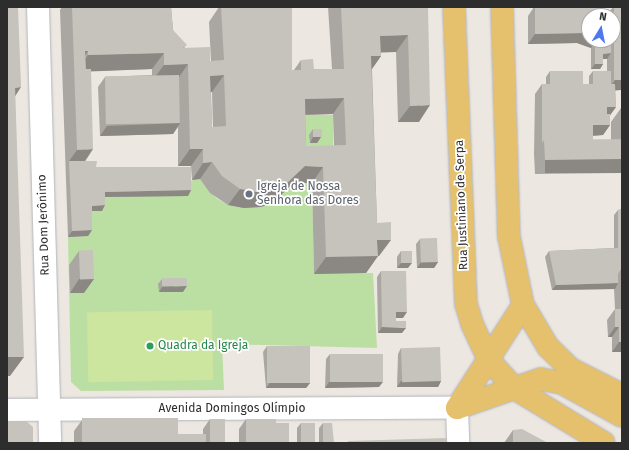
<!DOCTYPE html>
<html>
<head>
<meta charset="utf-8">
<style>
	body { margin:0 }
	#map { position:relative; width:629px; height:450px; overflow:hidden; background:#ede7e1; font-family:"Fira Sans",sans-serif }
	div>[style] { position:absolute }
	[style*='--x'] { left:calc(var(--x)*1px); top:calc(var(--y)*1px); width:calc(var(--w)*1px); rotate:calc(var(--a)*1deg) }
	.green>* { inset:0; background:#bbdfa2; transform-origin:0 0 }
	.pitch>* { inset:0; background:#cce59f; transform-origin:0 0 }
	.roads { filter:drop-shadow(0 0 1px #b1b4bc) drop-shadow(0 0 1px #b1b4bc) }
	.street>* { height:22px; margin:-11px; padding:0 11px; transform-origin:11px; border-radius:11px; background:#fff }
	.secondary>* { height:22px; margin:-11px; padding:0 11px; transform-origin:11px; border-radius:11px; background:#fff }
	.primary>* { height:22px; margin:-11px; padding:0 11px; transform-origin:11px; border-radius:11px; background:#e6c16d }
	.wall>* { inset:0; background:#aaa7a2 }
	.shaded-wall>* { inset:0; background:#8b8884; transform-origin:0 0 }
	.building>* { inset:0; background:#c6c2bc; transform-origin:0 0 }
	.dots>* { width:11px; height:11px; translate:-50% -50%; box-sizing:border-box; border:2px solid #fff; border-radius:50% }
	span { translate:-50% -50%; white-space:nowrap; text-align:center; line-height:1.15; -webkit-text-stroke:3.5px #fff; paint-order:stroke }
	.worship-label { font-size:12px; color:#5b616d }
	.left { translate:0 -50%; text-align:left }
	.street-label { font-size:12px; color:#2d2d2d }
	.leisure-label { font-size:12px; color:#27864d }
	.frame { position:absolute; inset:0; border:8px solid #2d2d2d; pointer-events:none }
	.north { position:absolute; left:581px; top:8px; width:40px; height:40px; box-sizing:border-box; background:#fff; border:1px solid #ababab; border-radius:50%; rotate:10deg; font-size:11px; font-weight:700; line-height:16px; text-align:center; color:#2d2d2d }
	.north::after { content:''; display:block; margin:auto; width:14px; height:18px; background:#4f78ec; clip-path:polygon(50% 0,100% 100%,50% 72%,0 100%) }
</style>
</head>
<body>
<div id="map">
	<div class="green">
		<i style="left:293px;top:115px;width:40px;height:48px"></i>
		<i style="clip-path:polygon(200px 179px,216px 198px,228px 205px,244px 208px,261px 207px,273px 203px,293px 183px,312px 183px,314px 274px,373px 273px,377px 348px,222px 344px,224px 390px,81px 391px,71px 382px,68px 237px,88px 236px,88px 211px,101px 197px)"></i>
	</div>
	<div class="pitch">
		<i style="left:212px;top:310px;width:70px;height:125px;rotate:89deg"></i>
	</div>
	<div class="roads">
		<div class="street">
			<i style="--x:38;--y:7;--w:436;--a:88.4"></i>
		</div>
		<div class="secondary">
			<i style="--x:7;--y:410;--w:450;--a:-0.3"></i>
			<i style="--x:457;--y:408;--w:35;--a:88"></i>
		</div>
		<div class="primary">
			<i style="--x:454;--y:7;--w:297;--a:87.7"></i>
			<i style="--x:466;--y:304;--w:21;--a:73"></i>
			<i style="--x:472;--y:324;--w:38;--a:65"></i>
			<i style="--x:488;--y:359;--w:39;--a:48"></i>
			<i style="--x:514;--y:388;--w:105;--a:31.4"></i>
			<i style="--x:502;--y:7;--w:230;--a:88.3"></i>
			<i style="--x:509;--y:237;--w:69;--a:78.4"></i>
			<i style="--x:523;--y:305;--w:49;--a:59.2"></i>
			<i style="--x:548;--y:347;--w:32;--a:44"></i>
			<i style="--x:571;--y:369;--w:57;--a:27"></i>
			<i style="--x:457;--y:408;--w:89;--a:-19"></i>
			<i style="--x:541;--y:379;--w:21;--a:11"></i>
			<i style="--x:562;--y:383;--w:68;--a:28.8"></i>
			<i style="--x:457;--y:408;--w:122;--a:-57.3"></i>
		</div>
	</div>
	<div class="wall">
		<i style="clip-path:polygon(evenodd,62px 7px,171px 7px,173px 30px,185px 48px,210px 61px,211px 61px,209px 22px,219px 7px,292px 7px,292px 70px,294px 70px,301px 60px,314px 69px,332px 69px,328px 7px,428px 7px,419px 122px,398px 122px,396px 52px,381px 52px,381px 56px,372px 69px,377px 223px,379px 256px,378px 256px,366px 273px,314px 274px,312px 183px,293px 183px,273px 203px,261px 207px,244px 208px,228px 205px,210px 193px,200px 179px,192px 180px,191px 166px,178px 166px,178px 127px,173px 134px,100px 136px,98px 87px,105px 77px,152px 75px,152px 69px,91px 71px,85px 161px,96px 167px,191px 190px,188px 196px,105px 197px,102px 211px,92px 211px,92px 230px,88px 236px,68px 237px,60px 10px,62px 7px,211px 92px,212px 92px,213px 127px,212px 127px,211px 92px,62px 7px,333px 114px,334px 146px,306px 146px,305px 115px,333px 114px)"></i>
		<i style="clip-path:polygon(evenodd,534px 7px,598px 7px,598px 11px,610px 11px,613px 7px,622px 7px,622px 103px,621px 103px,621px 90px,615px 90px,616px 107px,610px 115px,610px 125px,603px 135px,593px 136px,593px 140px,611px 140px,611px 122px,621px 108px,622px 108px,622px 173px,535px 174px,534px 154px,535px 94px,542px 84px,546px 84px,546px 77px,550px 71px,583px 84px,589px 84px,589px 76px,593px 71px,607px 71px,607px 59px,603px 59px,603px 64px,600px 69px,591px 69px,591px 48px,577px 43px,528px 44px,528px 16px,534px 7px,589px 16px,613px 16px,613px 40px,589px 40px,589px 16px)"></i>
		<i style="clip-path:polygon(313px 129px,321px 137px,317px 143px,310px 143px,309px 135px)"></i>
		<i style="clip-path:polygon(622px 209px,622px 352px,612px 352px,612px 337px,608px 337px,607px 320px,615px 309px,614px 289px,552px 290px,545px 257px,549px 251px,614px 248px,614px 215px,618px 210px)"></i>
		<i style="clip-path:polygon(420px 239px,438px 262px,434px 268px,417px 268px,416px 244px)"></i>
		<i style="clip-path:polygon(79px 251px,84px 293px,70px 293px,69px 265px)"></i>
		<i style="clip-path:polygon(401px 251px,408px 268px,397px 268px,397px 257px)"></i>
		<i style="clip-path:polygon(381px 271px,403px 318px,396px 318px,396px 321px,402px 333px,378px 333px,377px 277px)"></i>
		<i style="clip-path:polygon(162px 279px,183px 292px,159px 292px,158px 284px)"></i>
		<i style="clip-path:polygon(267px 346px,310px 383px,306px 388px,266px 388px,263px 352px)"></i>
		<i style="clip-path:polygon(401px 348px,441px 381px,438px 387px,397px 387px,398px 354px)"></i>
		<i style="clip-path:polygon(330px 354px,379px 387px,325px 388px,326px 359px)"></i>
		<i style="clip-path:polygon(210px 419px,224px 443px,74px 443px,74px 431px,82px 420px,178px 434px,203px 434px,203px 429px)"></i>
		<i style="clip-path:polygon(246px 419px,276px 423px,289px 443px,239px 443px,239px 429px)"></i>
		<i style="clip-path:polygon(301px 423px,314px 443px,297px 443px,297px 428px)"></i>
		<i style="clip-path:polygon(323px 423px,334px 443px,319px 443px,319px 428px)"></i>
		<i style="clip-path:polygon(513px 430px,548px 443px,504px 443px)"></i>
	</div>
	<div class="shaded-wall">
		<i style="clip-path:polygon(584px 33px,589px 35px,589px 40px,597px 40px,591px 48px,577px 43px,528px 44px,535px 34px)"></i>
		<i style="clip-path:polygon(408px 35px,396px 52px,368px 53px,380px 36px)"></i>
		<i style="clip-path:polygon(85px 51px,88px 51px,76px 67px)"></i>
		<i style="clip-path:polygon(164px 53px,152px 69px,77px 72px,88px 55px)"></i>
		<i style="clip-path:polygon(611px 53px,607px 59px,599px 59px,603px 54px)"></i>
		<i style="clip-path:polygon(371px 56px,381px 56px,369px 73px)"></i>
		<i style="clip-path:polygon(188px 64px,177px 80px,152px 81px,164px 65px)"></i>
		<i style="clip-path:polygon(595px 64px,603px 64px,600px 69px,591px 69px)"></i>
		<i style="clip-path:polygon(224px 75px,212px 92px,198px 93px,210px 76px)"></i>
		<i style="clip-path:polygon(615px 80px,622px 80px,622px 89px,621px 90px,611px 91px,609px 89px)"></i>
		<i style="clip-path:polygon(21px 87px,14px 98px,7px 88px)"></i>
		<i style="clip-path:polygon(344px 98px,333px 114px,293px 115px,305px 99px)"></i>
		<i style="clip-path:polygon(430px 105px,419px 122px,398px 122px,410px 106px)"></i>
		<i style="clip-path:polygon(607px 107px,616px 107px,608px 118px,600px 118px)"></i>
		<i style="clip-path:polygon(180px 123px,173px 134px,100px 136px,107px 126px)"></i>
		<i style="clip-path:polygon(593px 125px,610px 125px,603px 135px,585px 136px)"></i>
		<i style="clip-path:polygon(313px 137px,321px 137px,317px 143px,310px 143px)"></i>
		<i style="clip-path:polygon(93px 149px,82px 166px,69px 161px,77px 150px)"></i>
		<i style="clip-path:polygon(190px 149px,203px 149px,191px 166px,178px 166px)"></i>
		<i style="left:622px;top:159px;width:14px;height:77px;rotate:90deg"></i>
		<i style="clip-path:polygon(212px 162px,200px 179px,192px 180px,203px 163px)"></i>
		<i style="clip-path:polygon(305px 166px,323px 167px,312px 183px,293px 183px,273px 203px,261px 207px,244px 208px,228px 205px,240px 189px)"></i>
		<i style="clip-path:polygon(191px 190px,188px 196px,101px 197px,105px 192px)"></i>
		<i style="clip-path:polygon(105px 205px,102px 211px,88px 211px,92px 206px)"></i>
		<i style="clip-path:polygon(92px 230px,88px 236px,68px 237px,72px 231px)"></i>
		<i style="clip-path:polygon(377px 240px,391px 240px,379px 256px,378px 256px,366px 273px,314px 274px,326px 257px)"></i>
		<i style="clip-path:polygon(421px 262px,438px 262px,434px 268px,417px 268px)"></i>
		<i style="clip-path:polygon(401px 263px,412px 263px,408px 268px,397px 268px)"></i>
		<i style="clip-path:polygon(79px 279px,94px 279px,84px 293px,70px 293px)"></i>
		<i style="clip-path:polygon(618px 283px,615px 289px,552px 290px,556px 285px)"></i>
		<i style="clip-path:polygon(187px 286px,183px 292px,159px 292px,162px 287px)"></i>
		<i style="clip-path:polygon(396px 312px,407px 312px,403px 318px,392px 318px)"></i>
		<i style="clip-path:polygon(382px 327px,406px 328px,402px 333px,378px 333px)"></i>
		<i style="clip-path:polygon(615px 327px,619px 327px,612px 337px,608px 337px)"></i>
		<i style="clip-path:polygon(619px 342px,622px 342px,622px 352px,612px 352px)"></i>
		<i style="clip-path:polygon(7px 357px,24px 357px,10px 376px,7px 376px)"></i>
		<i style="clip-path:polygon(401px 381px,441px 381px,438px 387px,397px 387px)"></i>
		<i style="clip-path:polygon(329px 382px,383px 382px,379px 387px,325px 388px)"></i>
		<i style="clip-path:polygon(270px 383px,310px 383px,306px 388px,266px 388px)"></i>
		<i style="clip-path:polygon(82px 441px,178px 442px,177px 443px,80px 443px)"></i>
	</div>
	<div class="building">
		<i style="clip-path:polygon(7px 7px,18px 7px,21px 87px,15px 88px,15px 86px,7px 86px)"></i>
		<i style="clip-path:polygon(evenodd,72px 7px,171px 7px,173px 30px,187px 45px,183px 48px,210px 47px,210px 61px,224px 60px,221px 7px,292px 7px,292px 70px,301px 70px,301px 60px,313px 59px,314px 69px,344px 69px,341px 7px,428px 7px,430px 105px,410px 106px,408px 35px,380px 36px,381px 56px,371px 56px,377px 223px,391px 222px,391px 240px,377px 240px,378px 256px,326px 257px,323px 167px,305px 166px,284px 186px,273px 190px,256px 192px,240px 189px,222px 176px,212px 162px,203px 163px,203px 149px,190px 149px,188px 64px,164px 65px,164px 53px,88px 55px,88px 51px,85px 51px,86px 69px,91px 69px,93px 149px,77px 150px,72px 7px,224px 75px,226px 126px,212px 127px,210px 76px,224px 75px,72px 7px,344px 98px,346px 145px,306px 146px,305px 99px,344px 98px)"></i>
		<i style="clip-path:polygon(535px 7px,598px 7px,598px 16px,589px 16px,589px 35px,584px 33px,535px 34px)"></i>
		<i style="left:614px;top:7px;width:8px;height:73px"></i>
		<i style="left:598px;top:11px;width:12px;height:5px"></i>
		<i style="clip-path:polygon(597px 40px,611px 40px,611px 53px,603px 54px,603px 64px,595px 64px,595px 43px)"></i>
		<i style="left:550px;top:71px;width:33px;height:13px"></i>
		<i style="left:593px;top:71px;width:18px;height:13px"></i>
		<i style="left:179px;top:75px;width:48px;height:74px;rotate:89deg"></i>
		<i style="clip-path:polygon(542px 84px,615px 84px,616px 107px,607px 107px,607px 114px,610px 114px,610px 125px,593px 125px,593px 140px,544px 140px,542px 143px)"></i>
		<i style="clip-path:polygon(7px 86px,15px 86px,24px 357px,7px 357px)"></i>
		<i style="clip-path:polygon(621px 108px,622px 108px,622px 159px,545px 160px,544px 140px,622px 139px)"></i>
		<i style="left:313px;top:129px;width:9px;height:8px"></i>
		<i style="clip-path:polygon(69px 161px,97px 161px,96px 167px,191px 167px,191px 190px,105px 192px,105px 205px,92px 206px,92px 230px,72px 231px)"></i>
		<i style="clip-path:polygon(622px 209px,622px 269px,621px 269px,618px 274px,618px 283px,556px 285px,549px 251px,618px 248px,618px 210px)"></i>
		<i style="left:437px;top:238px;width:24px;height:17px;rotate:88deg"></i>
		<i style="left:93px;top:250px;width:29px;height:14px;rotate:88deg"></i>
		<i style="left:401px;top:251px;width:11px;height:12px"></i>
		<i style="clip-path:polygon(621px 269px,622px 269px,622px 287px)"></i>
		<i style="clip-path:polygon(381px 271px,406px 271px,407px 312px,396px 312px,396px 321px,406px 321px,406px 328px,382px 327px)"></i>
		<i style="left:187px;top:278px;width:8px;height:25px;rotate:90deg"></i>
		<i style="clip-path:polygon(615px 309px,622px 309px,622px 342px,619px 342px,619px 327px,615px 327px)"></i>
		<i style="left:267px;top:346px;width:43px;height:37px"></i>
		<i style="left:440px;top:347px;width:34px;height:39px;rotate:88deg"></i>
		<i style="left:330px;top:354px;width:53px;height:28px"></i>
		<i style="left:178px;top:418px;width:24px;height:96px;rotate:90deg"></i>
		<i style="left:210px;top:419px;width:15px;height:24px"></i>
		<i style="left:246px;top:419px;width:30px;height:24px"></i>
		<i style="clip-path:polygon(7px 421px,26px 421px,33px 427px,33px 443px,7px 443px)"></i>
		<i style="left:276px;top:423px;width:13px;height:20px"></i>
		<i style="left:301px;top:423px;width:14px;height:20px"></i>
		<i style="clip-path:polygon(323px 423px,332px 423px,334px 443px,323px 443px)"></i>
		<i style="clip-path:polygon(522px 429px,548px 443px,513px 443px,513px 430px)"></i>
		<i style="clip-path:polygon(178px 434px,206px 434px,206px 443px,177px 443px,178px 442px)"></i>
		<i style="clip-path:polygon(447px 438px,447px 443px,348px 443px,348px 441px)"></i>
	</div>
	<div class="dots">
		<i style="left:249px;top:194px;background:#6b7280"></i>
		<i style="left:150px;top:346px;background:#2e9e5b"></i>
	</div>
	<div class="worship-label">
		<span class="left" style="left:257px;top:194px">Igreja de Nossa<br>Senhora das Dores</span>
	</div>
	<div class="street-label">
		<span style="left:462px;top:205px;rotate:-92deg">Rua Justiniano de Serpa</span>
		<span style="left:44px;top:225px;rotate:-92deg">Rua Dom Jerônimo</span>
		<span style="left:232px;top:409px">Avenida Domingos Olímpio</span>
	</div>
	<div class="leisure-label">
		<span class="left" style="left:158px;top:346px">Quadra da Igreja</span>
	</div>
	<div class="frame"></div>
	<div class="north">N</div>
</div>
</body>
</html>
